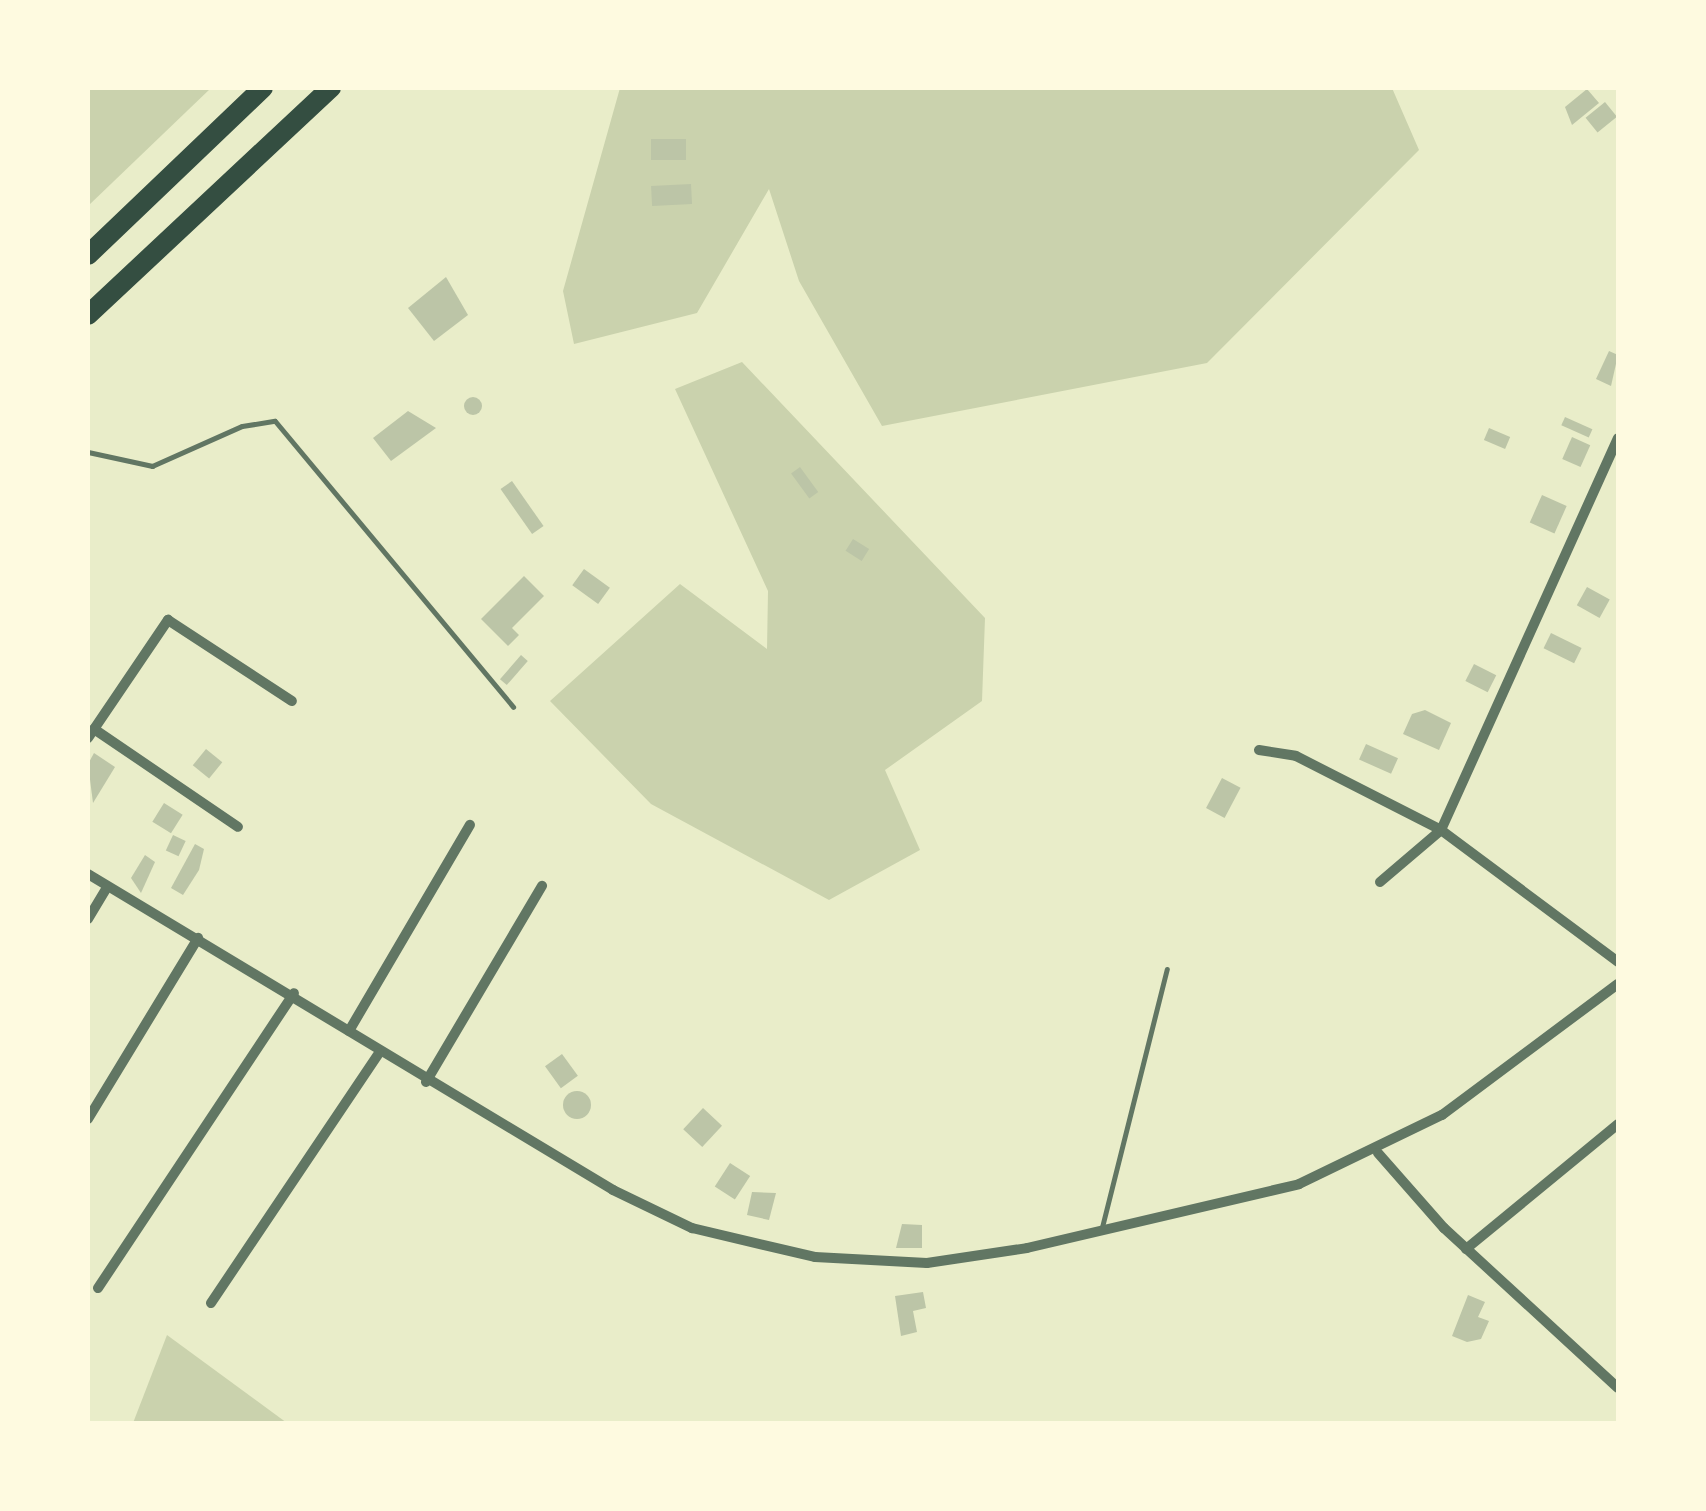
<!DOCTYPE html>
<html>
<head>
<meta charset="utf-8">
<style>
	body { margin:0 }
	#map { position:relative; width:1706px; height:1511px; overflow:hidden; background:#e9edc9; font-family:"PT Sans Narrow",sans-serif }
	div>[style] { position:absolute }
	[style*='--x'] { left:calc(var(--x)*1px); top:calc(var(--y)*1px); width:calc(var(--w)*1px); rotate:calc(var(--a)*1deg) }
	.green>* { inset:0; background:#cad2ad }
	.building>* { inset:0; background:#bcc5a7; transform-origin:0 0 }
	.round { border-radius:50% }
	.service>* { height:5px; margin:-2.5px; padding:0 2.5px; transform-origin:2.5px; border-radius:2.5px; background:#617663 }
	.minor>* { height:10px; margin:-5px; padding:0 5px; transform-origin:5px; border-radius:5px; background:#617663 }
	.motorway>* { height:20px; margin:-10px; padding:0 10px; transform-origin:10px; border-radius:10px; background:#344e41 }
	span { translate:-50% -50%; white-space:nowrap; text-align:center; line-height:1.15; -webkit-text-stroke:8px #fefae0; paint-order:stroke }
	.frame { position:absolute; inset:0; border:90px solid #fefae0; pointer-events:none }
</style>
</head>
<body>
<div id="map">
	<div class="green">
		<i style="clip-path:polygon(88px 88px,211px 88px,88px 206px)"></i>
		<i style="clip-path:polygon(620px 88px,1392px 88px,1419px 150px,1207px 363px,882px 426px,799px 281px,769px 189px,697px 313px,574px 344px,563px 291px)"></i>
		<i style="clip-path:polygon(742px 362px,985px 618px,982px 701px,885px 770px,920px 850px,829px 900px,651px 804px,550px 701px,680px 584px,767px 649px,768px 591px,675px 389px)"></i>
		<i style="clip-path:polygon(167px 1335px,287px 1423px,133px 1423px)"></i>
	</div>
	<div class="building">
		<i style="clip-path:polygon(1587px 89px,1599px 103px,1572px 125px,1565px 107px)"></i>
		<i style="left:1605px;top:102px;width:19px;height:25px;rotate:51deg"></i>
		<i style="left:686px;top:139px;width:21px;height:35px;rotate:90deg"></i>
		<i style="left:691px;top:184px;width:20px;height:40px;rotate:87deg"></i>
		<i style="clip-path:polygon(446px 277px,468px 315px,434px 341px,408px 308px)"></i>
		<i style="clip-path:polygon(1609px 351px,1618px 355px,1611px 386px,1596px 379px)"></i>
		<i class="round" style="left:464px;top:397px;width:18px;height:18px"></i>
		<i style="clip-path:polygon(408px 411px,436px 428px,391px 461px,373px 438px)"></i>
		<i style="left:1565px;top:417px;width:30px;height:9px;rotate:24deg"></i>
		<i style="left:1489px;top:428px;width:23px;height:13px;rotate:23deg"></i>
		<i style="left:1572px;top:437px;width:20px;height:24px;rotate:24deg"></i>
		<i style="left:800px;top:467px;width:31px;height:11px;rotate:54deg"></i>
		<i style="left:512px;top:481px;width:55px;height:14px;rotate:55deg"></i>
		<i style="left:1542px;top:495px;width:27px;height:30px;rotate:24deg"></i>
		<i style="left:853px;top:539px;width:19px;height:14px;rotate:32deg"></i>
		<i style="left:584px;top:569px;width:32px;height:20px;rotate:36deg"></i>
		<i style="clip-path:polygon(524px 576px,544px 596px,512px 628px,519px 635px,508px 646px,481px 619px)"></i>
		<i style="left:1587px;top:587px;width:26px;height:21px;rotate:29deg"></i>
		<i style="left:1551px;top:633px;width:34px;height:17px;rotate:26deg"></i>
		<i style="left:521px;top:655px;width:9px;height:32px;rotate:41deg"></i>
		<i style="left:1474px;top:664px;width:25px;height:19px;rotate:27deg"></i>
		<i style="clip-path:polygon(1425px 710px,1451px 723px,1439px 750px,1403px 734px,1412px 714px)"></i>
		<i style="left:1366px;top:744px;width:35px;height:17px;rotate:24deg"></i>
		<i style="left:206px;top:749px;width:21px;height:21px;rotate:39deg"></i>
		<i style="clip-path:polygon(94px 753px,115px 767px,93px 803px,88px 764px)"></i>
		<i style="left:1222px;top:778px;width:21px;height:34px;rotate:28deg"></i>
		<i style="left:164px;top:803px;width:22px;height:22px;rotate:32deg"></i>
		<i style="left:173px;top:835px;width:14px;height:17px;rotate:25deg"></i>
		<i style="clip-path:polygon(195px 844px,204px 849px,199px 870px,183px 895px,171px 888px)"></i>
		<i style="clip-path:polygon(145px 855px,155px 862px,141px 893px,131px 878px)"></i>
		<i style="left:562px;top:1054px;width:27px;height:21px;rotate:54deg"></i>
		<i class="round" style="left:563px;top:1091px;width:28px;height:28px"></i>
		<i style="left:703px;top:1108px;width:26px;height:29px;rotate:43deg"></i>
		<i style="left:730px;top:1163px;width:24px;height:28px;rotate:33deg"></i>
		<i style="clip-path:polygon(752px 1192px,776px 1193px,769px 1220px,747px 1215px)"></i>
		<i style="clip-path:polygon(902px 1224px,922px 1225px,922px 1248px,896px 1248px)"></i>
		<i style="clip-path:polygon(923px 1292px,926px 1308px,913px 1311px,917px 1332px,901px 1336px,895px 1296px)"></i>
		<i style="clip-path:polygon(1468px 1295px,1485px 1302px,1478px 1317px,1489px 1321px,1481px 1339px,1467px 1342px,1452px 1336px)"></i>
	</div>
	<div class="service">
		<i style="--x:88;--y:452;--w:66;--a:12.3"></i>
		<i style="--x:152;--y:466;--w:98;--a:-24"></i>
		<i style="--x:242;--y:426;--w:33;--a:-9"></i>
		<i style="--x:275;--y:421;--w:372;--a:50.2"></i>
		<i style="--x:1102;--y:1227;--w:266;--a:-75.9"></i>
	</div>
	<div class="minor">
		<i style="--x:94;--y:729;--w:174;--a:34.2"></i>
		<i style="--x:88;--y:738;--w:143;--a:-55.9"></i>
		<i style="--x:168;--y:620;--w:148;--a:33.2"></i>
		<i style="--x:1259;--y:750;--w:37;--a:9"></i>
		<i style="--x:1296;--y:756;--w:163;--a:27"></i>
		<i style="--x:1441;--y:830;--w:221;--a:36.7"></i>
		<i style="--x:88;--y:874;--w:613;--a:31.04"></i>
		<i style="--x:613;--y:1190;--w:88;--a:25.7"></i>
		<i style="--x:692;--y:1228;--w:126;--a:13.3"></i>
		<i style="--x:815;--y:1257;--w:112;--a:3.1"></i>
		<i style="--x:927;--y:1263;--w:101;--a:-8.5"></i>
		<i style="--x:1027;--y:1248;--w:279;--a:-13.2"></i>
		<i style="--x:1299;--y:1184;--w:159;--a:-25.8"></i>
		<i style="--x:1442;--y:1115;--w:219;--a:-36.7"></i>
		<i style="--x:1380;--y:882;--w:80;--a:-40.4"></i>
		<i style="--x:1441;--y:830;--w:430;--a:-65.7"></i>
		<i style="--x:88;--y:919;--w:37;--a:-59"></i>
		<i style="--x:349;--y:1031;--w:239;--a:-59.6"></i>
		<i style="--x:426;--y:1082;--w:228;--a:-59.4"></i>
		<i style="--x:88;--y:1119;--w:212;--a:-58.7"></i>
		<i style="--x:1378;--y:1153;--w:100;--a:48.7"></i>
		<i style="--x:1444;--y:1228;--w:236;--a:42.6"></i>
		<i style="--x:1466;--y:1249;--w:197;--a:-39.4"></i>
		<i style="--x:98;--y:1288;--w:354;--a:-56.4"></i>
		<i style="--x:211;--y:1303;--w:301;--a:-56.1"></i>
	</div>
	<div class="motorway">
		<i style="--x:88;--y:255;--w:242;--a:-43.7"></i>
		<i style="--x:88;--y:315;--w:333;--a:-43.1"></i>
	</div>
	<div class="frame"></div>
</div>
</body>
</html>
